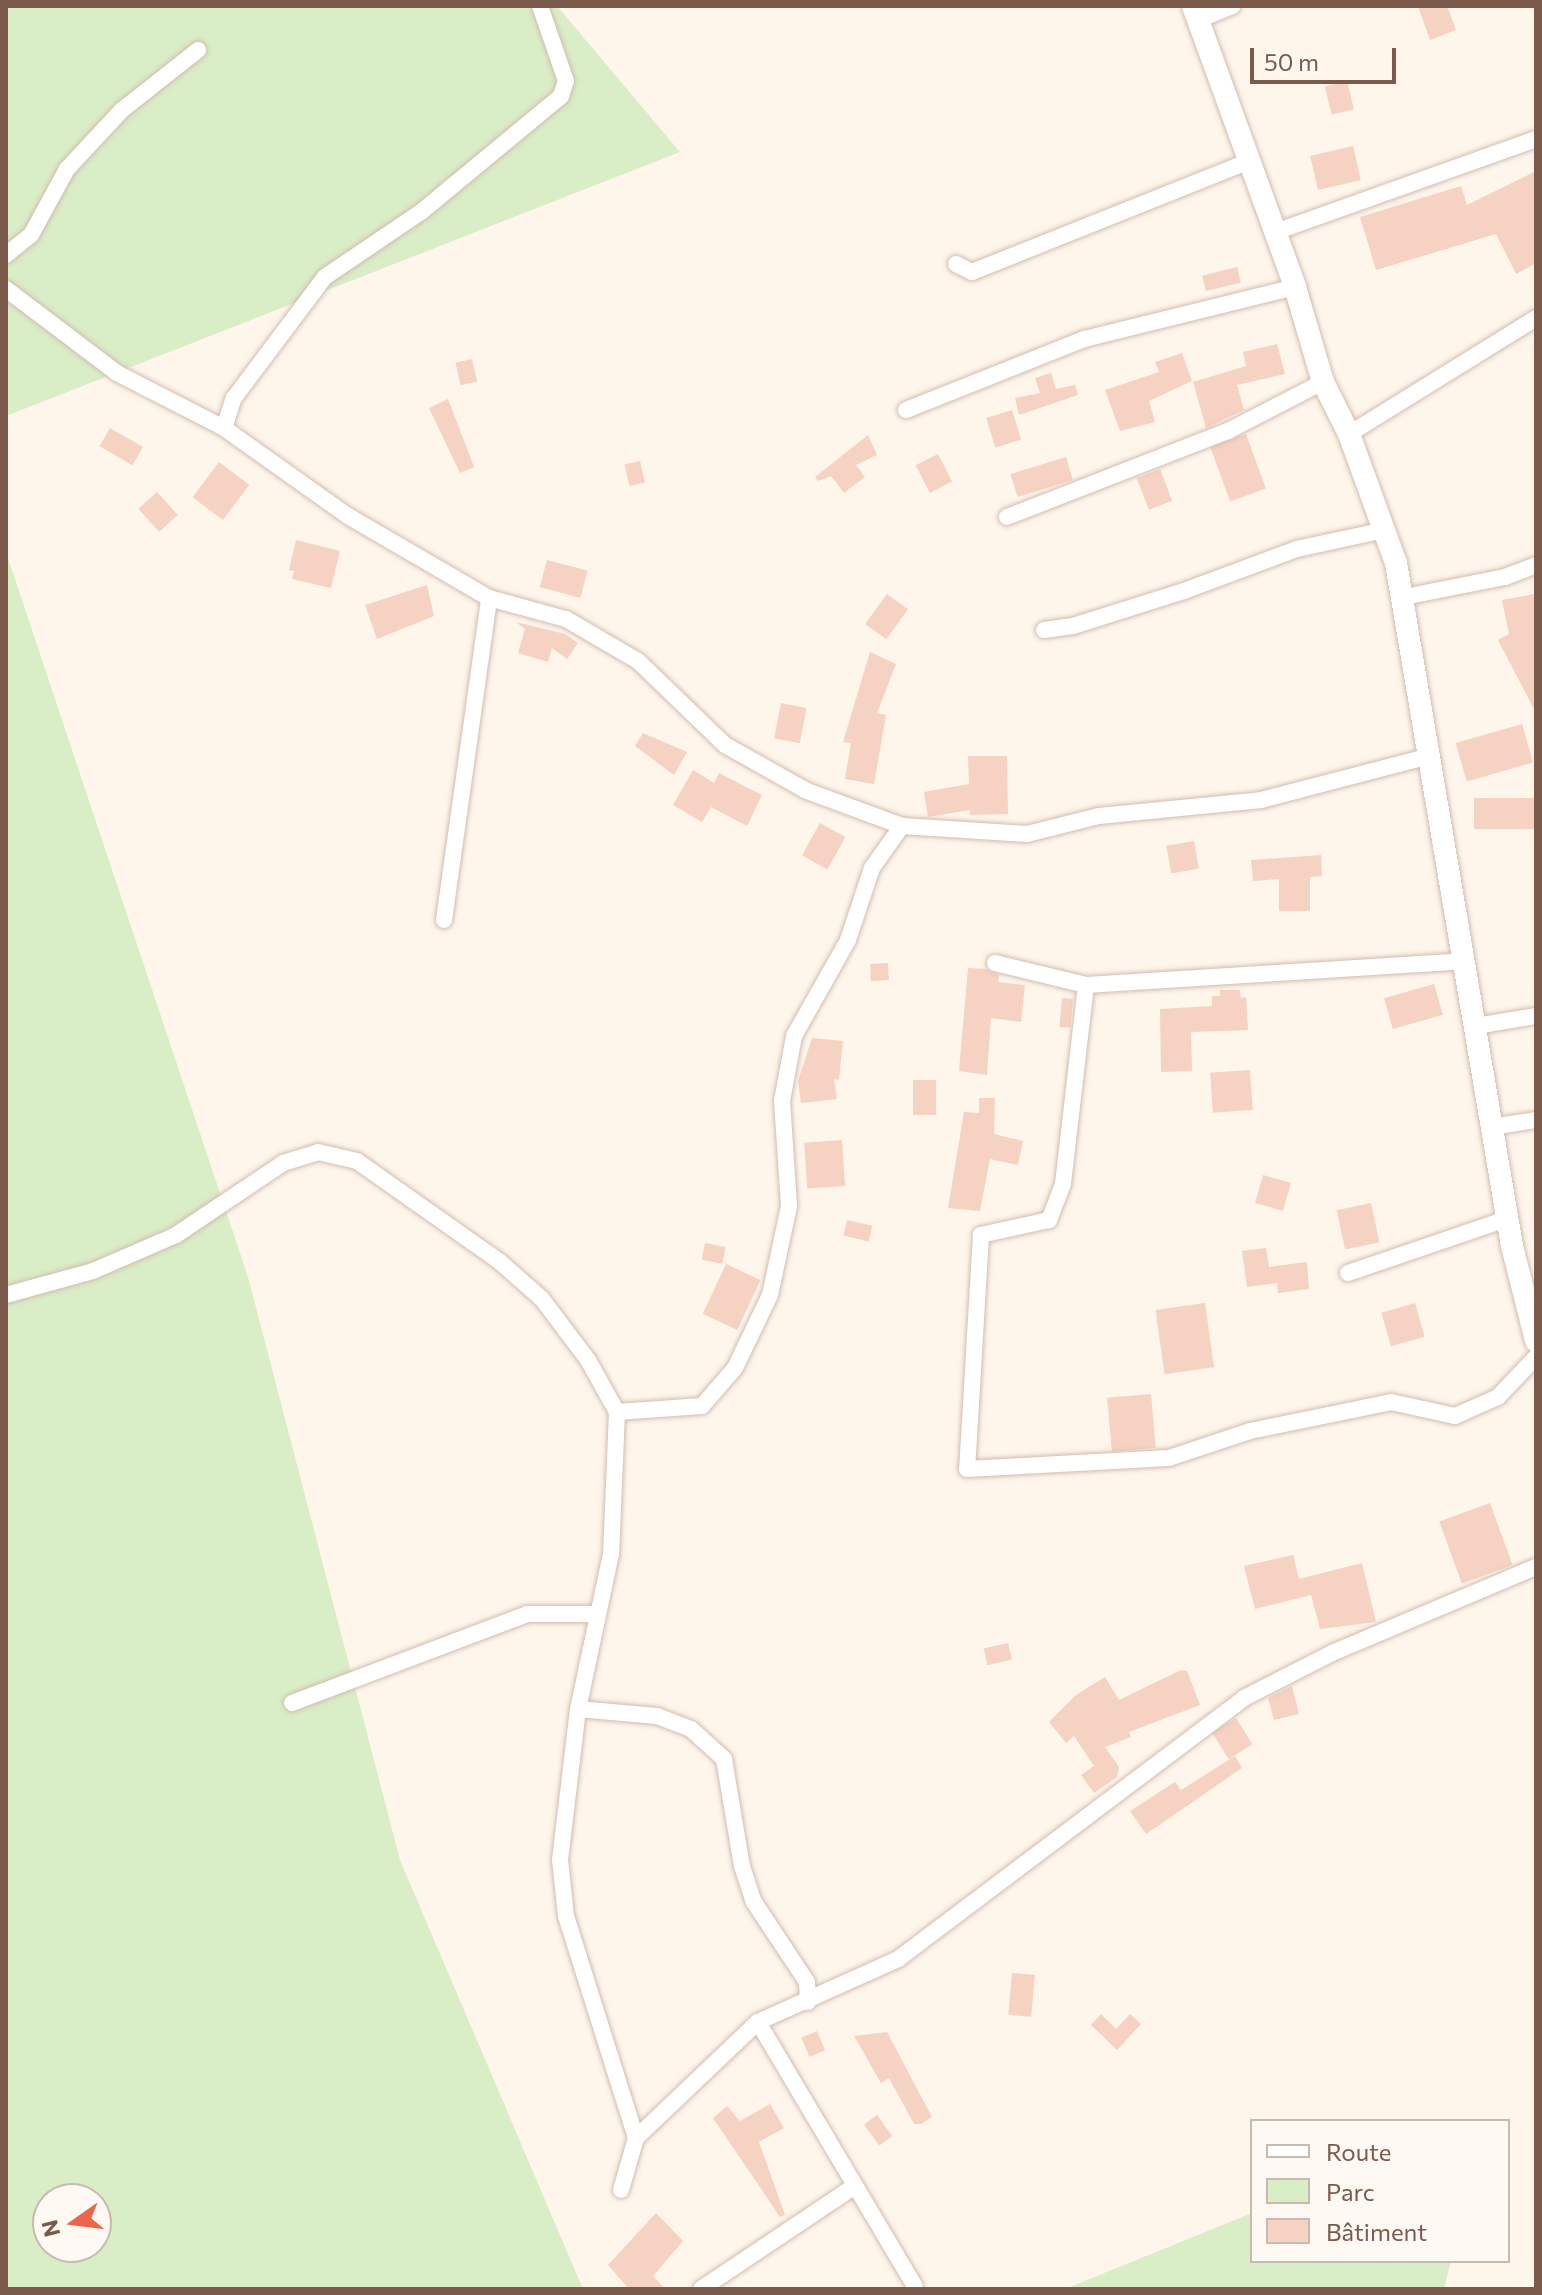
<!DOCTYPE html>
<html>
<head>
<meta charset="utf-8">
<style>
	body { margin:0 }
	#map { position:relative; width:1542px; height:2295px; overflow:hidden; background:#fef5eb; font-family:Commissioner,sans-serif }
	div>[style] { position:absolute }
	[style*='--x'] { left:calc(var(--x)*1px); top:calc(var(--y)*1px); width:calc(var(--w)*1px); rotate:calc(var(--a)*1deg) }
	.green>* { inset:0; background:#d9edc7 }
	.building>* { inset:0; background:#f5d2c1; transform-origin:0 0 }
	.roads { filter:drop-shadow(0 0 2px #d2bcaf) drop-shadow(0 0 2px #d2bcaf) }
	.street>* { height:16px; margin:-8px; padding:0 8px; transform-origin:8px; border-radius:8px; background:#fff }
	.secondary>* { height:22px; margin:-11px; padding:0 11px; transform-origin:11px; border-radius:11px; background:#fff }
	span { translate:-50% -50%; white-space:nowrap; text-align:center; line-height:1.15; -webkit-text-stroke:7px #fff9f3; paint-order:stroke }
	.frame { position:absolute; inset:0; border:8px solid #7b594b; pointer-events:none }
	.legend { position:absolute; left:1250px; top:2119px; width:260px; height:144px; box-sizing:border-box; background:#fff9f3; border:2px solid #cab9b0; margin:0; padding:10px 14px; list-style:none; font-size:24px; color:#7b594b }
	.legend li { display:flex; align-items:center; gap:16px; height:40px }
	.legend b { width:40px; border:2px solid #cab9b0 }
	.north { position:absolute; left:32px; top:2183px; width:80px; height:80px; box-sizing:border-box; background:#fff9f3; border:2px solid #cab9b0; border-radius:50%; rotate:256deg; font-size:22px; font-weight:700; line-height:32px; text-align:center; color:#7b594b }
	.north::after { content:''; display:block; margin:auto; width:28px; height:36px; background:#ed654b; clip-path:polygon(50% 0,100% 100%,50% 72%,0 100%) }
	.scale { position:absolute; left:1250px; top:48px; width:146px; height:36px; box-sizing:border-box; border:4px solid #7b594b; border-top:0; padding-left:10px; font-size:24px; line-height:28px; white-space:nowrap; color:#7b594b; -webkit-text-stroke:6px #fff9f3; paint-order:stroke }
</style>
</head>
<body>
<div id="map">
	<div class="green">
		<i style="clip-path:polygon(6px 6px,557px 6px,680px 152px,6px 416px)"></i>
		<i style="clip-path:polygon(evenodd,6px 552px,248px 1277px,400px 1860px,583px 2289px,6px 2289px,6px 552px,48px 2199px,96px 2199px,96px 2247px,48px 2247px,48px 2199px)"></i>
		<i style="clip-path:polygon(1252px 2213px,1252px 2261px,1451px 2261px,1444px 2289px,1065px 2289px)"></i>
	</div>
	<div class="building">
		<i style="clip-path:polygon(1418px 6px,1447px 6px,1456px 30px,1430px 40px)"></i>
		<i style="left:1347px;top:81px;width:29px;height:23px;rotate:76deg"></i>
		<i style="left:1353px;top:146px;width:35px;height:44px;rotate:77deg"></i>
		<i style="clip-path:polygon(1536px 171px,1536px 263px,1516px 274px,1496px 234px,1376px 270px,1360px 217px,1461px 186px,1467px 205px)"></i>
		<i style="left:1237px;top:267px;width:16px;height:36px;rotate:76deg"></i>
		<i style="clip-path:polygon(1277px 344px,1285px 374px,1237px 385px,1244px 410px,1206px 428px,1193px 382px,1246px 366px,1243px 352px)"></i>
		<i style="clip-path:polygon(1182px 353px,1192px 381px,1149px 401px,1155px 422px,1120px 431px,1105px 390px,1159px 372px,1155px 362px)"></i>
		<i style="left:472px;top:359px;width:23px;height:17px;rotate:77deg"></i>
		<i style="clip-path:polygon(1051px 373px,1056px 389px,1075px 385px,1078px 395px,1019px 415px,1015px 398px,1040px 393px,1035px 378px)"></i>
		<i style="clip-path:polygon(448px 399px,474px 467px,460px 473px,429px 408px)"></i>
		<i style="left:1012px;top:410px;width:31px;height:27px;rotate:73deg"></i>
		<i style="left:110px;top:428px;width:38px;height:21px;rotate:30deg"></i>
		<i style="left:1246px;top:434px;width:58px;height:38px;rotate:70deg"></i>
		<i style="clip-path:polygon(868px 435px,877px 455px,856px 465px,865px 477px,844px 493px,831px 476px,818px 481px,815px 477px)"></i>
		<i style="left:938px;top:454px;width:31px;height:25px;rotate:63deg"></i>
		<i style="left:1066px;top:457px;width:24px;height:58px;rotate:73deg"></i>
		<i style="left:640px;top:461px;width:22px;height:16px;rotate:77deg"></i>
		<i style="left:219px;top:462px;width:38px;height:44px;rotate:37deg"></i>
		<i style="left:1160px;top:469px;width:34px;height:25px;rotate:69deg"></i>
		<i style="left:157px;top:492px;width:31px;height:25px;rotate:48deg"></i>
		<i style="clip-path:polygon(296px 540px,340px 551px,331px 588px,292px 579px,294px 571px,289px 570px)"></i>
		<i style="left:547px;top:560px;width:42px;height:28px;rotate:15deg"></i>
		<i style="clip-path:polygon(427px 585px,434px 616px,377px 639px,365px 605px)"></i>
		<i style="left:887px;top:594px;width:26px;height:37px;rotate:36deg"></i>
		<i style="clip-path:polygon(1534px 594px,1536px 604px,1536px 713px,1498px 640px,1509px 634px,1502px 600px)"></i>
		<i style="clip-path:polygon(516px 622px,565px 634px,578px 643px,567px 659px,552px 648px,548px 662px,518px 653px,525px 629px)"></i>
		<i style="clip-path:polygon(870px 652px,896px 664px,877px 713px,886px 715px,874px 784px,845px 779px,851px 743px,843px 742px)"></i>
		<i style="left:781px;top:703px;width:26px;height:36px;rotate:11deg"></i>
		<i style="left:1522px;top:724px;width:40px;height:69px;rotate:74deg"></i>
		<i style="clip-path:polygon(643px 733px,687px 752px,674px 775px,635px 746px)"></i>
		<i style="clip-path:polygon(968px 756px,1007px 756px,1008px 814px,970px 815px,970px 810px,928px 817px,924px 792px,969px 784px)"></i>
		<i style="clip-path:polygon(693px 770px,714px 783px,719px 773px,762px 795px,747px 826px,711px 807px,702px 822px,673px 805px)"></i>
		<i style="left:1536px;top:798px;width:31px;height:62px;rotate:90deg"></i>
		<i style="left:820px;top:823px;width:29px;height:37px;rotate:29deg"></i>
		<i style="left:1194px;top:841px;width:28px;height:28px;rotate:80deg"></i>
		<i style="clip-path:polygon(1321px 855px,1322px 876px,1310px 877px,1310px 911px,1279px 911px,1279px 879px,1253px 881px,1251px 860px)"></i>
		<i style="left:888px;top:963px;width:17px;height:18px;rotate:87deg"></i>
		<i style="clip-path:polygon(968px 968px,986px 969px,999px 975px,998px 982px,1025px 985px,1021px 1022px,991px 1018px,987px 1075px,959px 1071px)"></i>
		<i style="left:1434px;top:984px;width:32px;height:52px;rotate:74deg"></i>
		<i style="clip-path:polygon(1220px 990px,1240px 990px,1241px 998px,1246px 997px,1248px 1030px,1191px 1032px,1192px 1071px,1161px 1072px,1160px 1009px,1212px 1006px,1212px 996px,1220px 996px)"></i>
		<i style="left:1062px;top:998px;width:11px;height:29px;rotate:5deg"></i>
		<i style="clip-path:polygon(812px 1038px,843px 1041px,839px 1080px,834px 1079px,837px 1099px,801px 1103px,798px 1081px)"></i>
		<i style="left:1250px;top:1070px;width:40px;height:40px;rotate:86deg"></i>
		<i style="left:913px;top:1080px;width:23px;height:35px"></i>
		<i style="clip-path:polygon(979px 1098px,995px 1098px,994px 1134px,1023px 1141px,1018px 1165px,990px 1159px,980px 1211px,948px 1208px,964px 1112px,979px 1113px)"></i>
		<i style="left:842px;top:1140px;width:46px;height:38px;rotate:86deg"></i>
		<i style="left:1263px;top:1175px;width:29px;height:29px;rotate:16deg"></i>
		<i style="left:1371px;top:1203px;width:40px;height:35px;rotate:78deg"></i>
		<i style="left:847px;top:1220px;width:26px;height:16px;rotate:13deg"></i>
		<i style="left:705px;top:1243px;width:21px;height:17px;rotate:11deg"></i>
		<i style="clip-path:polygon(1266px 1248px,1269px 1267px,1307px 1262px,1309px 1289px,1278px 1293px,1277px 1283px,1247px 1287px,1242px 1251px)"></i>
		<i style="left:726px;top:1264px;width:38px;height:55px;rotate:25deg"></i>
		<i style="left:1205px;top:1303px;width:65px;height:50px;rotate:82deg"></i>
		<i style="left:1415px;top:1303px;width:35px;height:35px;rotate:74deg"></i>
		<i style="left:1151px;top:1394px;width:54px;height:44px;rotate:85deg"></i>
		<i style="left:1490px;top:1503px;width:66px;height:54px;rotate:70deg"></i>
		<i style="clip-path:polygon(1293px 1555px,1299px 1579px,1362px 1563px,1376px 1622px,1320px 1629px,1311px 1595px,1255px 1609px,1244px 1566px)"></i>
		<i style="left:1008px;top:1643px;width:17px;height:25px;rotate:77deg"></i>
		<i style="clip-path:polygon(1181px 1670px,1187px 1671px,1200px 1705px,1129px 1732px,1131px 1737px,1105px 1747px,1119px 1767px,1117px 1777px,1094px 1793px,1081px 1775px,1094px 1766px,1074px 1736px,1066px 1743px,1049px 1722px,1076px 1695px,1105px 1677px,1119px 1700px)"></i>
		<i style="clip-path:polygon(1292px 1686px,1299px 1714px,1274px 1720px,1268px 1698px)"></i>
		<i style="left:1236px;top:1718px;width:31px;height:28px;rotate:58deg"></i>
		<i style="clip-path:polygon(1235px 1756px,1242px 1768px,1146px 1834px,1130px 1811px,1175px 1782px,1181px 1790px)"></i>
		<i style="left:1012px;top:1973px;width:23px;height:42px;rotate:5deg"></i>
		<i style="clip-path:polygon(1101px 2014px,1116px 2029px,1130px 2014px,1141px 2024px,1117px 2050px,1091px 2025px)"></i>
		<i style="left:817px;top:2031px;width:21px;height:17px;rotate:67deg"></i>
		<i style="clip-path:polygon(887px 2032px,932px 2117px,921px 2124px,914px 2124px,889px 2078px,881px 2083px,854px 2036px)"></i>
		<i style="clip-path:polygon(770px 2104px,784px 2128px,759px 2142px,785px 2215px,780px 2217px,713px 2118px,727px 2106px,740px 2121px)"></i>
		<i style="left:877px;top:2115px;width:26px;height:16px;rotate:54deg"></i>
		<i style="clip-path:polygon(656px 2213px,683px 2241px,653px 2276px,665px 2289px,629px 2289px,608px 2265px)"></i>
	</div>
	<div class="roads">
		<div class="street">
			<i style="--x:1198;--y:20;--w:37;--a:-22"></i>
			<i style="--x:1275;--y:232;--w:277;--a:-19.6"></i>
			<i style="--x:6;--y:255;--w:32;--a:-39"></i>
			<i style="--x:31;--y:235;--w:75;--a:-61.4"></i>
			<i style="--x:67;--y:169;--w:81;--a:-47"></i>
			<i style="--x:122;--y:110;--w:97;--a:-38.3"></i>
			<i style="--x:956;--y:264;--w:18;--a:27"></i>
			<i style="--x:972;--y:272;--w:298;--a:-21.8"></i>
			<i style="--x:6;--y:289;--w:139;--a:37.1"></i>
			<i style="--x:117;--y:373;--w:120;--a:27.2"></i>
			<i style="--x:224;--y:428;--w:152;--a:35.4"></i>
			<i style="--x:348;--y:516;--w:163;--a:30.2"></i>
			<i style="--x:489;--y:598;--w:80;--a:15.3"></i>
			<i style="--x:566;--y:619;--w:83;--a:30.3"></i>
			<i style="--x:638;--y:661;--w:121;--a:44"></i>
			<i style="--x:725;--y:745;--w:94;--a:29.3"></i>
			<i style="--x:807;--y:791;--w:101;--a:20.2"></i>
			<i style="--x:902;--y:826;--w:125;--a:3.7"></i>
			<i style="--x:1027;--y:834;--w:74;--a:-14"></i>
			<i style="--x:1099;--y:816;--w:163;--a:-5.6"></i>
			<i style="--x:1261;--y:800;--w:175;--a:-14.6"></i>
			<i style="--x:906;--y:410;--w:192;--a:-21.7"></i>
			<i style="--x:1084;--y:339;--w:217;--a:-13.8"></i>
			<i style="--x:224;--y:428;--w:32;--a:-72"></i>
			<i style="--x:234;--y:398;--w:151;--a:-53.1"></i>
			<i style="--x:325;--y:277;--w:116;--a:-34.1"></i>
			<i style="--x:421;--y:212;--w:182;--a:-39.6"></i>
			<i style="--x:561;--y:96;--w:16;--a:-72"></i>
			<i style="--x:566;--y:81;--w:79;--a:-109.1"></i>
			<i style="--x:1349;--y:434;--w:220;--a:-31.8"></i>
			<i style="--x:1007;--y:517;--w:237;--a:-21.3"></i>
			<i style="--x:1228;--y:431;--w:107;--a:-27.3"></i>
			<i style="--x:1404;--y:597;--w:103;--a:-11.2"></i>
			<i style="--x:1505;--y:577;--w:33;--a:-21"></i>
			<i style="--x:1044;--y:630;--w:29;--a:-8"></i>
			<i style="--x:1073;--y:626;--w:116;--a:-17.5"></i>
			<i style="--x:1184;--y:591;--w:121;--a:-20.4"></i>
			<i style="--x:1297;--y:549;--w:90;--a:-12.2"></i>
			<i style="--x:444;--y:920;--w:325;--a:-82"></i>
			<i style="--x:995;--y:963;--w:94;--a:13.6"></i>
			<i style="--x:1086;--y:985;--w:378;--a:-3.6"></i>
			<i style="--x:1086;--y:985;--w:200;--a:96.6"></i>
			<i style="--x:1063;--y:1184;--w:39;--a:111"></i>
			<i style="--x:1049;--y:1220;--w:70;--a:167.6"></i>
			<i style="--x:981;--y:1235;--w:234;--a:93.4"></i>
			<i style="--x:967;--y:1469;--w:202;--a:-3.1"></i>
			<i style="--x:1169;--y:1458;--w:85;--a:-18.4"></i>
			<i style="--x:1250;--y:1431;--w:144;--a:-11.6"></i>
			<i style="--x:1391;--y:1402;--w:66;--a:12.3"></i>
			<i style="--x:1455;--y:1416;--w:47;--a:-23.8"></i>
			<i style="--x:1498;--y:1397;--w:55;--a:-46.5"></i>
			<i style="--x:1476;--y:1026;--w:61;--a:-9.5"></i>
			<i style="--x:1492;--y:1127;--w:45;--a:-9"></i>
			<i style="--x:1348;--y:1273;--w:168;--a:-18.8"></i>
			<i style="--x:6;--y:1295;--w:90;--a:-15.4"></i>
			<i style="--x:93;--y:1271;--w:90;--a:-23.4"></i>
			<i style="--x:176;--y:1235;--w:129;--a:-33.9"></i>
			<i style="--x:283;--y:1163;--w:37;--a:-17"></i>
			<i style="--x:318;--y:1152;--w:40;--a:13"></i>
			<i style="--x:357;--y:1161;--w:174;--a:35.2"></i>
			<i style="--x:499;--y:1261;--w:57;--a:41.5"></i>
			<i style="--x:542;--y:1299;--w:76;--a:53"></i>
			<i style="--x:588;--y:1360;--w:60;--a:60.9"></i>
			<i style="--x:617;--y:1412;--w:142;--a:92.4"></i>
			<i style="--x:611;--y:1554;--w:158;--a:102"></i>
			<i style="--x:578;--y:1709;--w:152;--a:96.8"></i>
			<i style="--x:560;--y:1860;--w:56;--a:83.9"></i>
			<i style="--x:566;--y:1916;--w:233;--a:72.5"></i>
			<i style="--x:636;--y:2138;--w:54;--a:106.1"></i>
			<i style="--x:617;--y:1412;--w:85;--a:-4"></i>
			<i style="--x:702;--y:1406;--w:50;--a:-49"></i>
			<i style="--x:735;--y:1368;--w:81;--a:-64.4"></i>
			<i style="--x:770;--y:1295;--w:91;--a:-77.9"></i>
			<i style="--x:789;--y:1206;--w:105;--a:-93.8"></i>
			<i style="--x:782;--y:1101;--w:66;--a:-79.5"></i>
			<i style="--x:794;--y:1036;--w:110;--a:-60.6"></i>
			<i style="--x:848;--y:940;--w:76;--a:-71.6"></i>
			<i style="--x:872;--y:868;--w:52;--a:-54.5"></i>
			<i style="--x:292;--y:1703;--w:251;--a:-20.7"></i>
			<i style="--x:527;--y:1614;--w:71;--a:0"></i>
			<i style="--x:578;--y:1709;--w:79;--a:5.1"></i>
			<i style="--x:657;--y:1716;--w:36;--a:21"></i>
			<i style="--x:691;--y:1729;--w:45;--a:42.3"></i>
			<i style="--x:724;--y:1759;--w:109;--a:80.5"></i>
			<i style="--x:742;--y:1866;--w:38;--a:72"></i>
			<i style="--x:754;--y:1902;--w:96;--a:56.5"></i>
			<i style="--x:807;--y:1982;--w:20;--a:87"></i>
			<i style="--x:758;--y:2022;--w:307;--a:59.3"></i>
			<i style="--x:636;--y:2138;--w:168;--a:-43.6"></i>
			<i style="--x:758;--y:2022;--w:154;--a:-24.2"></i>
			<i style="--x:898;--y:1959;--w:433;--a:-37"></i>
			<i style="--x:1244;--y:1698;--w:99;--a:-27.1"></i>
			<i style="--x:1332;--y:1653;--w:221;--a:-22.9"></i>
			<i style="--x:701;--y:2289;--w:182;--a:-33.8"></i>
		</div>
		<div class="secondary">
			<i style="--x:1193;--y:6;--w:299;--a:70"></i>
			<i style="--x:1295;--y:287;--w:99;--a:73.6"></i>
			<i style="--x:1323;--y:382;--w:58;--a:63.4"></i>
			<i style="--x:1349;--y:434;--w:137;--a:70"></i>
			<i style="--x:1396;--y:563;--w:693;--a:80.36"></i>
			<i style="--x:1512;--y:1246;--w:98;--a:75.8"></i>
		</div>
	</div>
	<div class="frame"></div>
	<ul class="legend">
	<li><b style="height:10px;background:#fff"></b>Route</li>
	<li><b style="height:22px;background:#d9edc7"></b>Parc</li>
	<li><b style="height:22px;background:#f5d2c1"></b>Bâtiment</li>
	</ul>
	<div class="north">N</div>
	<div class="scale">50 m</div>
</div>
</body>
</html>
